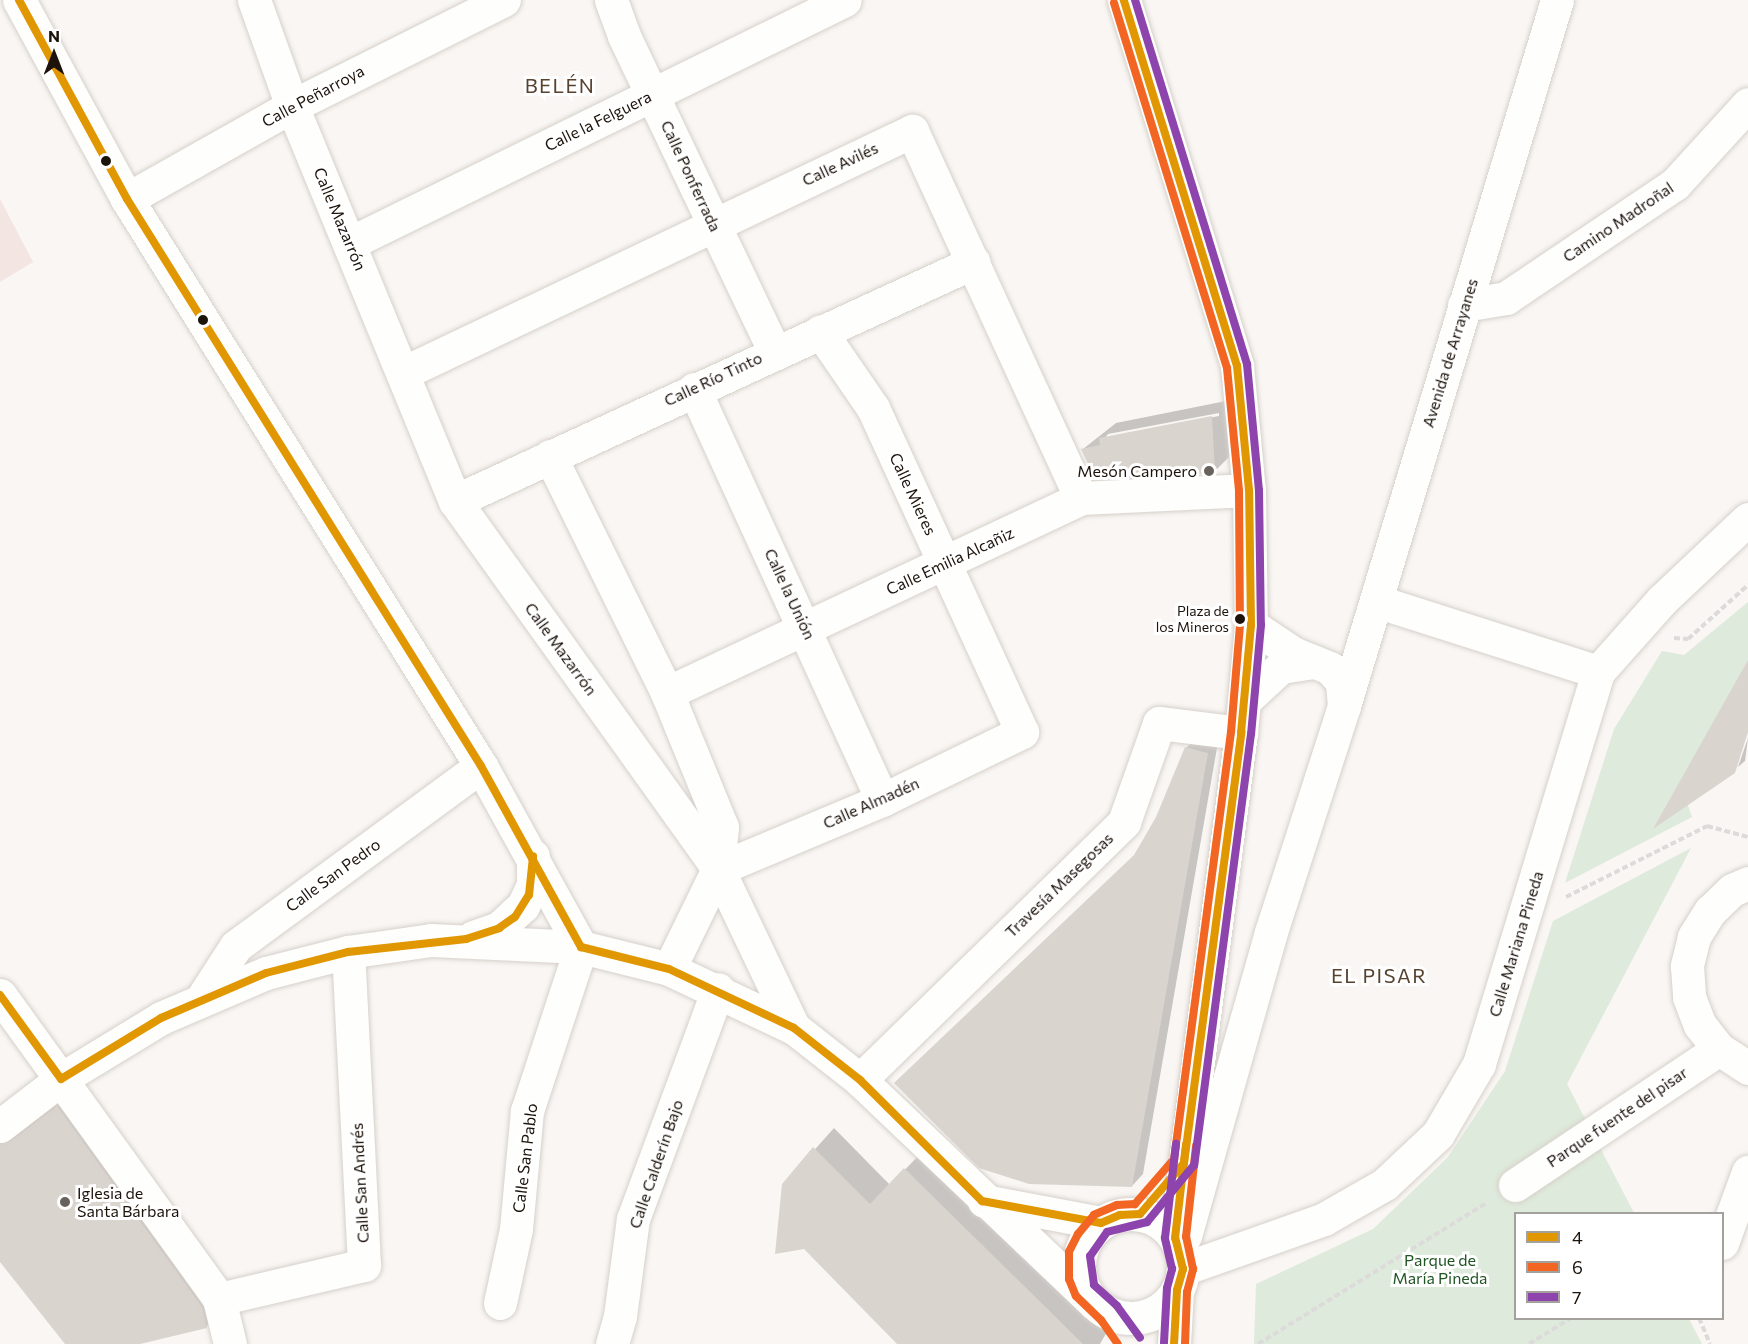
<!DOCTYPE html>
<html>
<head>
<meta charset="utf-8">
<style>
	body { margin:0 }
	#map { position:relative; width:1748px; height:1344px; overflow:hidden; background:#f9f6f3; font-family:Commissioner,sans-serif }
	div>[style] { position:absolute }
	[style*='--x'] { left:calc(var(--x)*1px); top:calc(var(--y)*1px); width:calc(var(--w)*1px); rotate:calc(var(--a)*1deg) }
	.education>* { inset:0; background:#f2e5e2 }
	.green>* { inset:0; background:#deeadb }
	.shadow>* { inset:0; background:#0003 }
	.building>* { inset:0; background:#dad4ce }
	.path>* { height:4px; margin-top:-2px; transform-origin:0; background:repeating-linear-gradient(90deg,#dcdbda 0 6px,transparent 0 9px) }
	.roads { filter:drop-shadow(0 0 2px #d6d0ca) drop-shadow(0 0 2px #d6d0ca) }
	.minor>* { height:33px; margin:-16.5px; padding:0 16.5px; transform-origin:16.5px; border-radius:16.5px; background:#fefefd }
	.major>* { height:33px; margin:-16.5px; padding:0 16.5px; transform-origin:16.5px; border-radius:16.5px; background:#fefefd }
	.major>.ring { margin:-16.5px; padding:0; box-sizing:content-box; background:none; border:33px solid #fefefd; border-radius:50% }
	.bus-1>* { height:8px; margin:-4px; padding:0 4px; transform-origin:4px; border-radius:4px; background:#e19701 }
	.bus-2>* { height:8px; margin:-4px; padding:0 4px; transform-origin:4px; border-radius:4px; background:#f26522 }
	.bus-3>* { height:8px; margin:-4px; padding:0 4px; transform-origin:4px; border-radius:4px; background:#8e44ad }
	.dots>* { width:16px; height:16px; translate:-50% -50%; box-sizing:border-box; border:3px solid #fff; border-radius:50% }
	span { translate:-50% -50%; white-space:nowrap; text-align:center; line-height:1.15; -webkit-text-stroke:6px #fff; paint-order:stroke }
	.bus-label { font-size:14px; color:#1c130b }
	.right { translate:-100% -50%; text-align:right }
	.street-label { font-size:16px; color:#1c130b }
	.poi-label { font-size:16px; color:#1c130b }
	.left { translate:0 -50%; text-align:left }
	.park-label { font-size:16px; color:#1f5423 }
	.quarter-label { font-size:20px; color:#56422f; letter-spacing:1.5px }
	.legend { position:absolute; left:1514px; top:1212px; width:210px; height:108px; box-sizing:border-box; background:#fff; border:2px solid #a4a19d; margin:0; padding:8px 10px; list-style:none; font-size:18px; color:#1c130b }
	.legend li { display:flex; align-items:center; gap:12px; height:30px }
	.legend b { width:30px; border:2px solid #a4a19d }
	.north { position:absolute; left:24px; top:24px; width:60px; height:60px; -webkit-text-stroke:4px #fff; paint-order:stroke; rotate:0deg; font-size:16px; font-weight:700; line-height:24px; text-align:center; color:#1c130b }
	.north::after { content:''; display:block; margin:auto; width:21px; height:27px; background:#1c130b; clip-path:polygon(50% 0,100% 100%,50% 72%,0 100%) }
</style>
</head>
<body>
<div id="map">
	<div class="education">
		<i style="clip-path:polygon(0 199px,33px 262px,0 282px)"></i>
	</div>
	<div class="green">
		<i style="clip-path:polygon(1748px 602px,1748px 663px,1672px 796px,1688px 805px,1692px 817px,1565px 883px,1614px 729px,1662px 651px,1684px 655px)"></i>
		<i style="clip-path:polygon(1691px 848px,1567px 1084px,1634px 1213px,1516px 1214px,1516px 1318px,1689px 1319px,1702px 1344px,1254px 1344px,1256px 1284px,1373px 1229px,1448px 1157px,1505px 1071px,1553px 921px)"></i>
	</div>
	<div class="shadow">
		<i style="clip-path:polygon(evenodd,1226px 401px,1230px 456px,1215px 471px,1083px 449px,1116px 423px,1226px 401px,1219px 413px,1219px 416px,1105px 438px,1108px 434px,1219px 413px)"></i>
		<i style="clip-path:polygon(1198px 737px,1218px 742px,1143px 1174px,1132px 1186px,1136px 855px,1158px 817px,1186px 748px)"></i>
		<i style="clip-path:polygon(1748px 738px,1745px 761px,1738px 767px)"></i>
		<i style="clip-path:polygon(77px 1087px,226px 1307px,206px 1327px,133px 1344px,67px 1344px,0 1259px,0 1141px)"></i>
		<i style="clip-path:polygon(834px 1128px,890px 1185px,925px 1149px,1108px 1330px,1100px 1344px,898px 1344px,784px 1184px)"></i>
	</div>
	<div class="building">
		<i style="clip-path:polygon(1212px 416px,1215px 473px,1095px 479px,1081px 449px,1100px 445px,1099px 438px)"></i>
		<i style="clip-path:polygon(1748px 660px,1748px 732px,1735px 773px,1653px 829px)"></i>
		<i style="clip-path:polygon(1185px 747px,1208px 753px,1132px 1187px,1029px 1184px,979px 1168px,894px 1083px,1134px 855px,1156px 817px)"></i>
		<i style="clip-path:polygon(57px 1106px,202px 1307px,207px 1328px,140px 1344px,65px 1344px,0 1262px,0 1144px,11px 1141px)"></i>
		<i style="clip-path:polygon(813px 1147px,870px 1204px,904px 1168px,1083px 1344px,897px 1344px,804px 1249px,775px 1254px,782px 1184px)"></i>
	</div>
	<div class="path">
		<i style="--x:1674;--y:638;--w:14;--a:4"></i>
		<i style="--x:1688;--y:639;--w:81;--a:-42"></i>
		<i style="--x:1566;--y:897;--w:158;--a:-26.7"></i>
		<i style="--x:1707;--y:826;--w:42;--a:15"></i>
		<i style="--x:1699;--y:1318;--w:28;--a:67"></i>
		<i style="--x:1258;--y:1344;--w:268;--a:-31.7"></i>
		<i style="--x:1529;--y:1344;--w:49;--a:-31.8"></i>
	</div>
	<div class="roads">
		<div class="minor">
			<i style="--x:19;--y:0;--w:226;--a:61.5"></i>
			<i style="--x:127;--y:199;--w:668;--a:58.02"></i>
			<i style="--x:481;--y:766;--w:207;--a:61.1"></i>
			<i style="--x:254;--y:0;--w:113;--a:70.3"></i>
			<i style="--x:292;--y:106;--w:427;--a:67.6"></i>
			<i style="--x:455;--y:501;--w:452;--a:54.4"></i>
			<i style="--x:718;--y:869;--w:176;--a:64.5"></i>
			<i style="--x:611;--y:0;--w:38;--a:70"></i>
			<i style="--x:624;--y:36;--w:349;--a:64.5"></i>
			<i style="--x:127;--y:199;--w:189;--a:-29.4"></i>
			<i style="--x:292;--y:106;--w:237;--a:-26.6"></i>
			<i style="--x:350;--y:243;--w:551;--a:-26.15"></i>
			<i style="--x:1464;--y:305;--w:43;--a:-9.5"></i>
			<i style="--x:1506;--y:298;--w:204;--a:-34"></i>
			<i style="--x:1675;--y:184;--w:108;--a:-47.6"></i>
			<i style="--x:403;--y:373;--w:564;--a:-25.43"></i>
			<i style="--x:912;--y:131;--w:404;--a:65.3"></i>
			<i style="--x:694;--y:389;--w:452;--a:65.4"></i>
			<i style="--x:550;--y:456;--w:264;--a:63.7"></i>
			<i style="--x:667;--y:693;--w:145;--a:67.7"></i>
			<i style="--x:722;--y:827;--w:42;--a:95.4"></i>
			<i style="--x:718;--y:869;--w:111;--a:116.1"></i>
			<i style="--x:455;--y:501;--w:571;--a:-24.73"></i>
			<i style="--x:1376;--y:601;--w:233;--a:17.7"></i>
			<i style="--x:667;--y:693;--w:458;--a:-25.2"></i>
			<i style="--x:1081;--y:498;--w:168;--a:-2.7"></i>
			<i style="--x:1244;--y:701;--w:50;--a:-42.6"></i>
			<i style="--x:1281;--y:667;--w:33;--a:-9"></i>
			<i style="--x:1344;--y:706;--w:737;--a:-73.21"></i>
			<i style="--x:718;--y:869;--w:178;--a:-22.8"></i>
			<i style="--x:882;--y:800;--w:156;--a:-25.9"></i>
			<i style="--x:1022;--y:732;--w:357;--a:-114.7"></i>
			<i style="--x:873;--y:408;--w:93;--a:-124.5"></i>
			<i style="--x:1748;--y:883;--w:17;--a:156"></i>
			<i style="--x:1732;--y:890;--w:30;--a:136"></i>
			<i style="--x:1710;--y:911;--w:31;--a:122"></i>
			<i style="--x:1694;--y:937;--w:30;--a:104"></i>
			<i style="--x:1687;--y:966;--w:31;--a:86"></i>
			<i style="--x:1689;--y:997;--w:30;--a:69"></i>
			<i style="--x:1700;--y:1025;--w:31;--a:52"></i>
			<i style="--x:1719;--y:1049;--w:35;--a:33"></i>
			<i style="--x:473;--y:937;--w:28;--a:-19"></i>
			<i style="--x:499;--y:928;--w:33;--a:-43"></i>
			<i style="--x:523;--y:906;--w:23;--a:-65"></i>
			<i style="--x:533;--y:885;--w:29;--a:-90"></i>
			<i style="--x:0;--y:995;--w:375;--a:54.2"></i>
			<i style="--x:219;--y:1299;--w:46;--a:76.3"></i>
			<i style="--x:201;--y:1000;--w:64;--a:-57.1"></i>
			<i style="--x:236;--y:946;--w:304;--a:-36.3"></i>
			<i style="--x:860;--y:1080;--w:369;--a:-44.3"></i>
			<i style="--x:1124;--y:822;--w:105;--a:-70.5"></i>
			<i style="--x:1159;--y:723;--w:83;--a:7"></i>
			<i style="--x:0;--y:1126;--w:77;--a:-37.6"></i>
			<i style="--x:61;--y:1079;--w:117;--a:-31.4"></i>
			<i style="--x:161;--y:1018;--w:114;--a:-23.2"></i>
			<i style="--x:266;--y:973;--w:85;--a:-14.4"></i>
			<i style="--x:348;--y:952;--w:84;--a:-8.2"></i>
			<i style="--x:431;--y:940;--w:150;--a:2.7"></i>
			<i style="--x:581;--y:947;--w:91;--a:14"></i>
			<i style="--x:669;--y:969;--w:138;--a:25.3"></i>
			<i style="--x:794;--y:1028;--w:84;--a:38.2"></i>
			<i style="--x:860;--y:1080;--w:325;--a:43.6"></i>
			<i style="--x:1515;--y:1185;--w:245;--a:-33.7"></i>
			<i style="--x:984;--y:1201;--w:119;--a:10.6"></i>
			<i style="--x:1185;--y:1236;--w:316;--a:-74.2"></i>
			<i style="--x:1271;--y:932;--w:237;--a:-72.1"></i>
			<i style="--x:1344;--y:706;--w:24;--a:-95"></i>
			<i style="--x:1342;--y:682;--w:18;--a:-131"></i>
			<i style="--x:1330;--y:668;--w:40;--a:-158"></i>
			<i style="--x:1293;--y:653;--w:50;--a:-146.3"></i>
			<i style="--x:1722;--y:1243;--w:76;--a:-69.9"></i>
			<i style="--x:1183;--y:1269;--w:150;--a:-19.5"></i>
			<i style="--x:1324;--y:1219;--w:70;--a:-29.8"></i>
			<i style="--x:1385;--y:1184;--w:73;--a:-43.3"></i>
			<i style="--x:1438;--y:1134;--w:81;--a:-59.6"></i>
			<i style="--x:1479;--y:1064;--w:410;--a:-73.1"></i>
			<i style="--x:1598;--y:672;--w:96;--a:-48.4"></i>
			<i style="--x:1662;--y:600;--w:118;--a:-43.3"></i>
			<i style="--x:219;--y:1299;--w:149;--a:-13.2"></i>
			<i style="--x:364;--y:1265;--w:313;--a:-92.9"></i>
			<i style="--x:500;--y:1303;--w:76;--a:-77.8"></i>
			<i style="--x:516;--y:1229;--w:119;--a:-84.7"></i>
			<i style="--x:527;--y:1111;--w:173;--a:-71.8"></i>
			<i style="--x:612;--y:1344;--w:29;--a:-74"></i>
			<i style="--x:620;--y:1316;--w:98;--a:-82.4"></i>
			<i style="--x:633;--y:1219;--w:245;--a:-69.7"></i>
		</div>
		<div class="major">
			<i style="--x:1124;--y:0;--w:383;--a:72.8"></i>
			<i style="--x:1237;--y:366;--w:125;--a:84.5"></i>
			<i style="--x:1249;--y:490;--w:135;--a:89.2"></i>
			<i style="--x:1251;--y:625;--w:108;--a:95.3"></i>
			<i style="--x:1241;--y:733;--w:509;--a:97.45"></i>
			<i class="ring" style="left:1079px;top:1214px;width:71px;height:71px"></i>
			<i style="--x:1174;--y:1344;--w:54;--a:-86.8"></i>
		</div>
	</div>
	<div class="bus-1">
		<i style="--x:19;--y:0;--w:226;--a:61.5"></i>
		<i style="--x:127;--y:199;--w:668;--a:58.02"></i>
		<i style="--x:481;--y:766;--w:207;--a:61.1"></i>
		<i style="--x:581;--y:947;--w:91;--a:14"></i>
		<i style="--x:669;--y:969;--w:138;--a:25.3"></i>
		<i style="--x:794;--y:1028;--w:84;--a:38.2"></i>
		<i style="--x:860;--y:1080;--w:172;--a:44.8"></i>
		<i style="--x:982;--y:1201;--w:121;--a:10.5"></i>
		<i style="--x:1101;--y:1223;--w:21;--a:-23"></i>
		<i style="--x:1120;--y:1215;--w:20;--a:-3"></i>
		<i style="--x:1140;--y:1214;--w:67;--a:-49.2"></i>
		<i style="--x:1184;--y:1163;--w:434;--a:-82.4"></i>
		<i style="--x:1241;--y:733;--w:108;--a:-84.7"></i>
		<i style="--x:1251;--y:625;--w:135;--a:-90.8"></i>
		<i style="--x:1249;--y:490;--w:125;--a:-95.5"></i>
		<i style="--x:1237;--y:366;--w:383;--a:-107.2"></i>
		<i style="--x:0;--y:995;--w:104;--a:54"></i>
		<i style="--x:61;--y:1079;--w:117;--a:-31.4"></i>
		<i style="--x:161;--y:1018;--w:114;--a:-23.2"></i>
		<i style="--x:266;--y:973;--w:85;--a:-14.4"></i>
		<i style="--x:348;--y:952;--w:119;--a:-6.3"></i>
		<i style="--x:466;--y:939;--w:35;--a:-18"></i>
		<i style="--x:499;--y:928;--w:19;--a:-35"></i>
		<i style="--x:515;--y:917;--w:26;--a:-58"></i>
		<i style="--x:529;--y:895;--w:39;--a:-84"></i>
		<i style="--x:1174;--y:1344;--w:54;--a:-86.8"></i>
		<i style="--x:1177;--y:1290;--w:22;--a:-74"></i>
		<i style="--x:1183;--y:1269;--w:32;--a:-104"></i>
		<i style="--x:1175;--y:1238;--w:94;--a:-83.3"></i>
	</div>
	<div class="bus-2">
		<i style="--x:1114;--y:3;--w:382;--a:72.8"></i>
		<i style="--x:1227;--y:368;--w:124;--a:84.4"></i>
		<i style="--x:1239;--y:491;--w:134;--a:89.6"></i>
		<i style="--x:1240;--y:625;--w:107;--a:94.8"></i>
		<i style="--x:1231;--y:732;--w:431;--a:97.6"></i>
		<i style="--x:1174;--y:1159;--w:60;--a:130.9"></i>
		<i style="--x:1135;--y:1204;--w:18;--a:177"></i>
		<i style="--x:1117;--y:1205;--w:25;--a:157"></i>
		<i style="--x:1094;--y:1215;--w:25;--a:130"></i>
		<i style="--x:1078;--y:1234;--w:20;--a:117"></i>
		<i style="--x:1069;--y:1252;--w:27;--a:90"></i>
		<i style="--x:1069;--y:1279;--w:18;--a:68"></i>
		<i style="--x:1076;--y:1296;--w:35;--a:44"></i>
		<i style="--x:1101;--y:1320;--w:29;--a:55"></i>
		<i style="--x:1185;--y:1344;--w:52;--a:-87.8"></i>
		<i style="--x:1187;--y:1292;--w:24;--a:-75"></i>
		<i style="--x:1193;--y:1269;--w:33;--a:-102"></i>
		<i style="--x:1186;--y:1237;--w:92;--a:-83.7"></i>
	</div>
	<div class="bus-3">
		<i style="--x:1135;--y:0;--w:381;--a:72.9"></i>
		<i style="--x:1247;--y:364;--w:127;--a:84.6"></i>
		<i style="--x:1259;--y:490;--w:135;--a:89.2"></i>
		<i style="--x:1261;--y:625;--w:109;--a:95.2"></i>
		<i style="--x:1251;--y:734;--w:435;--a:97.5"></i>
		<i style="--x:1194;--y:1165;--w:74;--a:129.5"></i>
		<i style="--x:1147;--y:1222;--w:41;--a:166"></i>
		<i style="--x:1107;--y:1232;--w:29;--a:125"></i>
		<i style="--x:1090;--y:1256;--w:29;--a:82"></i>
		<i style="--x:1094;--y:1285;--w:31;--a:42"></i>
		<i style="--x:1117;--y:1306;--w:39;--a:54"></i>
		<i style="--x:1164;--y:1343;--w:55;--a:-86.9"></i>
		<i style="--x:1167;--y:1288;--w:20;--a:-75"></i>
		<i style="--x:1172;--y:1269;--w:32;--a:-103"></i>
		<i style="--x:1165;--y:1238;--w:95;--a:-83.3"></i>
	</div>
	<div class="dots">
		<i style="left:106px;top:161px;background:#1c130b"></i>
		<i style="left:203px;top:320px;background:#1c130b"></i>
		<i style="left:1209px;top:471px;background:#69625c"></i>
		<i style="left:1240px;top:619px;background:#1c130b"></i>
		<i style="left:65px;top:1202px;background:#69625c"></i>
	</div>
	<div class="bus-label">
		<span class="right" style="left:1229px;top:619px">Plaza de<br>los Mineros</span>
	</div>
	<div class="street-label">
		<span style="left:313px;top:96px;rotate:-28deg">Calle Peñarroya</span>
		<span style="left:598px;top:121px;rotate:-26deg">Calle la Felguera</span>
		<span style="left:840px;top:164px;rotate:-25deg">Calle Avilés</span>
		<span style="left:691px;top:176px;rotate:65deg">Calle Ponferrada</span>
		<span style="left:340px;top:219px;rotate:67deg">Calle Mazarrón</span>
		<span style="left:1618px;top:222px;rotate:-34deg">Camino Madroñal</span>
		<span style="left:1450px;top:353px;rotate:-73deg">Avenida de Arrayanes</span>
		<span style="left:713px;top:379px;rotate:-25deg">Calle Río Tinto</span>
		<span style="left:913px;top:494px;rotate:65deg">Calle Mieres</span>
		<span style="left:950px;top:561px;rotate:-25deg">Calle Emilia Alcañiz</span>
		<span style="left:790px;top:594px;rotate:65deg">Calle la Unión</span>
		<span style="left:561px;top:649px;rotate:54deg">Calle Mazarrón</span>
		<span style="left:871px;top:803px;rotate:-24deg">Calle Almadén</span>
		<span style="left:333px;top:875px;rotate:-36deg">Calle San Pedro</span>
		<span style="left:1059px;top:885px;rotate:-44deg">Travesía Masegosas</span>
		<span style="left:1516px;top:944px;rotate:-73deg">Calle Mariana Pineda</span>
		<span style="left:1617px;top:1117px;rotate:-34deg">Parque fuente del pisar</span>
		<span style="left:525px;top:1158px;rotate:-83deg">Calle San Pablo</span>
		<span style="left:656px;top:1164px;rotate:-71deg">Calle Calderín Bajo</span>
		<span style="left:360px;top:1183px;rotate:-93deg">Calle San Andrés</span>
	</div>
	<div class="poi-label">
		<span class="right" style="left:1197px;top:471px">Mesón Campero</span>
		<span class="left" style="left:77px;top:1202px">Iglesia de<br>Santa Bárbara</span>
	</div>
	<div class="park-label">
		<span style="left:1440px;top:1269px">Parque de<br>María Pineda</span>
	</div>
	<div class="quarter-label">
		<span style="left:560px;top:85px">BELÉN</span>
		<span style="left:1379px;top:975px">EL PISAR</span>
	</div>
	<ul class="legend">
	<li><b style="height:8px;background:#e19701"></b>4</li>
	<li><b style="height:8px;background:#f26522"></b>6</li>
	<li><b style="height:8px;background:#8e44ad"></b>7</li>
	</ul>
	<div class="north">N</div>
</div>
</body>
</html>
